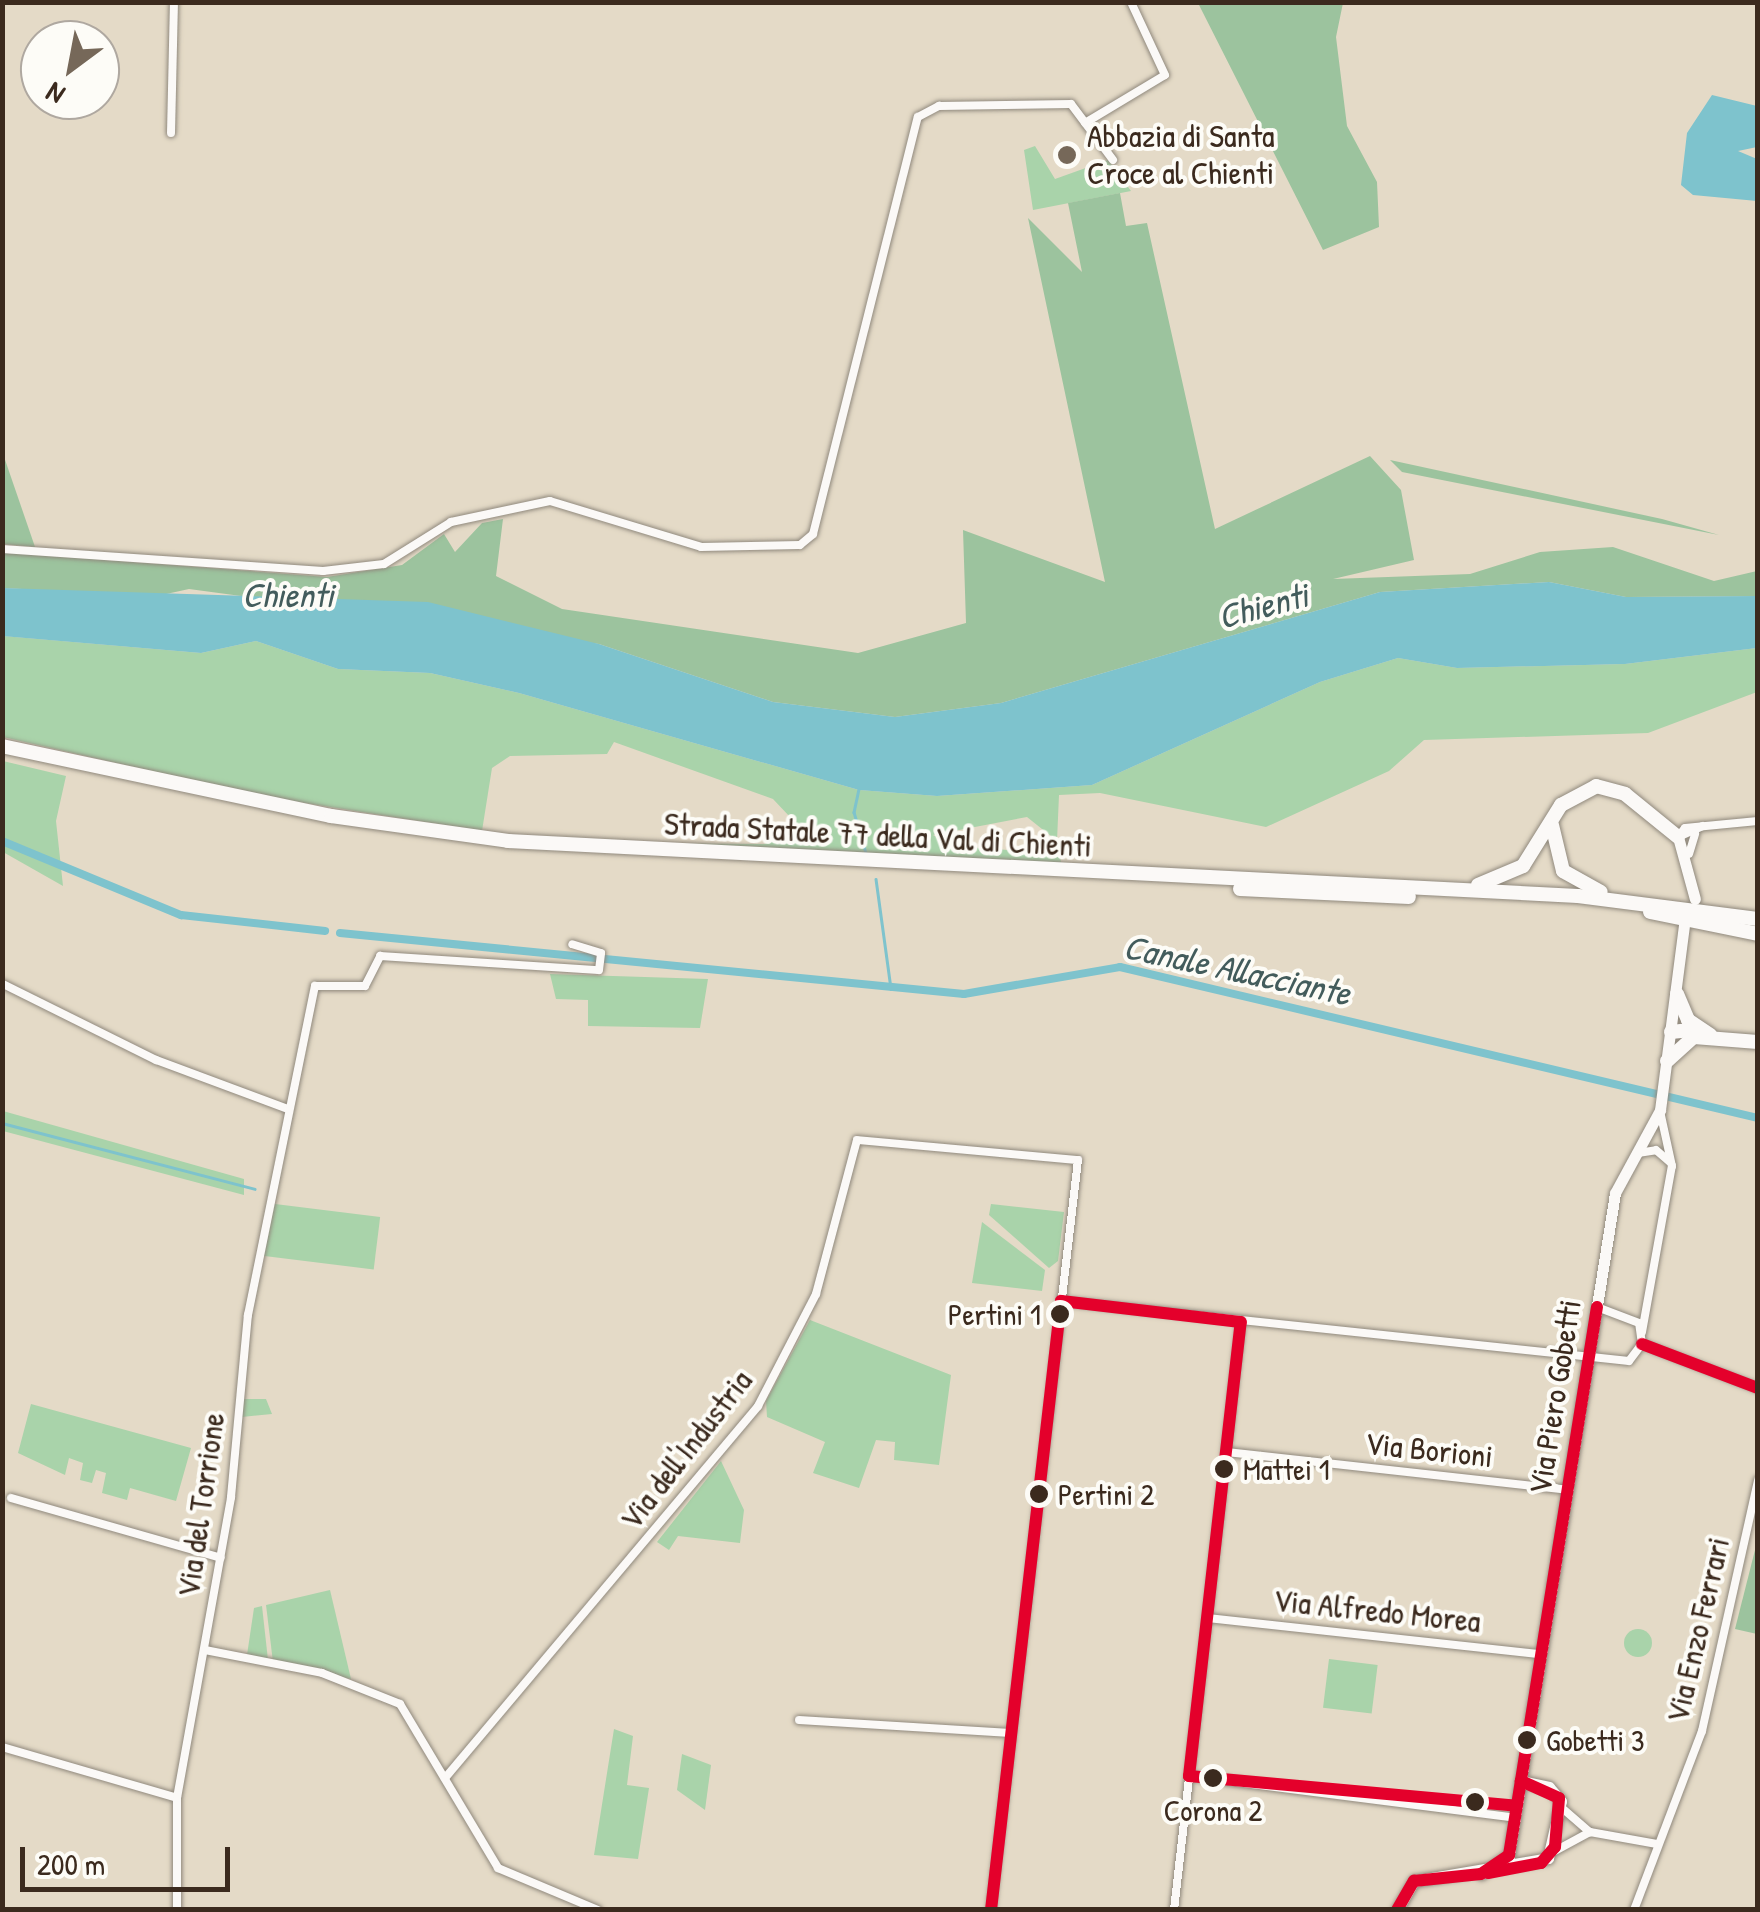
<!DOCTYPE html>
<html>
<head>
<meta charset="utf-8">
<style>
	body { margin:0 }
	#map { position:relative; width:1760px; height:1912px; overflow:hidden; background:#e4dac7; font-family:"Patrick Hand",sans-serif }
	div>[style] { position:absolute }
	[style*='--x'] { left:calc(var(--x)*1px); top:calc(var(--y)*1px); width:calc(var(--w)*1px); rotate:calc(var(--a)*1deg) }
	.green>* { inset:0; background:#a9d3aa; transform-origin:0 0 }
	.round { border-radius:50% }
	.forest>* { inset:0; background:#9cc39e }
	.water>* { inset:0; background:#7ec3cd }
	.stream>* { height:2.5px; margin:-1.25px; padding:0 1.25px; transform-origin:1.25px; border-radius:1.25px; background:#7ec3cd }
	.canal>* { height:8px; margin:-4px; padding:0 4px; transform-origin:4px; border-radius:4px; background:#7ec3cd }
	.roads { filter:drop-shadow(0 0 2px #90897d) drop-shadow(0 0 2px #90897d) }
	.street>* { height:8px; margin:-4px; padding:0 4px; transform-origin:4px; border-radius:4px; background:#fbf9f7 }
	.secondary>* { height:11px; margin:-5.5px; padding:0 5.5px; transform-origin:5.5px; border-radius:5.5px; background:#fbf9f7 }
	.highway>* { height:14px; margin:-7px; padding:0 7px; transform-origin:7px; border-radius:7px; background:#fbf9f7 }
	.bus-1>* { height:12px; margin:-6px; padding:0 6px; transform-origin:6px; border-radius:6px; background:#e4002b }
	.dots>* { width:28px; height:28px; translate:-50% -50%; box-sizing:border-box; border:5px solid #fdfcf7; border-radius:50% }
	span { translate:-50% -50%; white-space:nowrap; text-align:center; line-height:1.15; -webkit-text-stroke:8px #fdfcf7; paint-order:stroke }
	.bus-label { font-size:30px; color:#3b2a1e }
	.right { translate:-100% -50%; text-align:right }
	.left { translate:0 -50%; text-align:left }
	.poi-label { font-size:32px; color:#3b2a1e }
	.street-label { font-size:32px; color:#3b2a1e }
	.water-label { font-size:35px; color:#435c5c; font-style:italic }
	.frame { position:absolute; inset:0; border:5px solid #3b2a1e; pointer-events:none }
	.north { position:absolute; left:20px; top:20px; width:100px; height:100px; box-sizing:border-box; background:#fdfcf7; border:2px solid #afa8a0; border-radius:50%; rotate:212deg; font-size:28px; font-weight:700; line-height:40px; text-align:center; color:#3b2a1e }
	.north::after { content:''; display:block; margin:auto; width:35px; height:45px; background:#766859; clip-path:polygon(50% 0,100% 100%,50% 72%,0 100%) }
	.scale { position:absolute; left:20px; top:1847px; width:210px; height:45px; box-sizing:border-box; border:5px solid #3b2a1e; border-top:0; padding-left:12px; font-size:30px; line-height:35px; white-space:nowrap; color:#3b2a1e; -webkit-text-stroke:8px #fdfcf7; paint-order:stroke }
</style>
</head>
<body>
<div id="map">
	<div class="green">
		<i style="clip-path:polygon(1035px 146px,1055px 179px,1108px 160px,1131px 191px,1033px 210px,1024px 150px)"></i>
		<i style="clip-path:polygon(3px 636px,201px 653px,256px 641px,338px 669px,430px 673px,519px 693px,859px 790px,937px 796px,1092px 785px,1320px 682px,1398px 658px,1457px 668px,1625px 664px,1757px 648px,1757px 692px,1648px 733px,1424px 740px,1389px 771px,1266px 827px,1100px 793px,1059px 795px,1057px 841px,1027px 817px,933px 835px,955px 846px,1059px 854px,1062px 865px,604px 843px,764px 844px,786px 835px,790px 817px,773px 799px,614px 742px,607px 754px,510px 756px,492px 768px,482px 831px,261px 796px,3px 737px)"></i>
		<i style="clip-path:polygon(3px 761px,66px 776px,56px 821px,63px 886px,3px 852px)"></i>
		<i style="clip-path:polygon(550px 974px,708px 979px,700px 1028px,588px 1026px,588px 1000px,556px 999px)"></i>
		<i style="clip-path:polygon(3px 1111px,244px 1179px,244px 1195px,3px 1131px)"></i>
		<i style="left:267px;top:1203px;width:114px;height:53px;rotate:7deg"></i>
		<i style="clip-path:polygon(991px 1204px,1064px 1212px,1058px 1261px,1049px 1268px,989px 1215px)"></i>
		<i style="clip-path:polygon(982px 1222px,1045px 1270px,1042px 1291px,972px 1283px)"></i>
		<i style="clip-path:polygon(810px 1320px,951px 1375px,939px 1465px,894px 1460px,895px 1442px,876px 1440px,859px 1488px,813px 1473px,825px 1442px,767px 1417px,766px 1401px)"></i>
		<i style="clip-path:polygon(243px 1399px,266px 1399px,272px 1414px,242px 1417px)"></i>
		<i style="clip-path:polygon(31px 1404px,191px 1448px,176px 1501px,130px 1488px,127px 1500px,102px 1493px,106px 1473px,96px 1470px,92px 1483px,80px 1480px,83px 1463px,69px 1458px,65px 1475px,18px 1453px)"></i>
		<i style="clip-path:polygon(721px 1461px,744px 1510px,740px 1543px,678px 1536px,669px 1550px,657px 1542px)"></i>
		<i style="clip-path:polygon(330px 1590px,351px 1679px,273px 1662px,266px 1605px)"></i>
		<i style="clip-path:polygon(262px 1606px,268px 1660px,247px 1655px,254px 1608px)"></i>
		<i class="round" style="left:1624px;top:1629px;width:28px;height:28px"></i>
		<i style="left:1329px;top:1659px;width:49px;height:49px;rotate:7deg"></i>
		<i style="clip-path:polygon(614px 1729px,633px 1736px,627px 1785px,649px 1788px,638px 1859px,594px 1855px)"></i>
		<i style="clip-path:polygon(682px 1754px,711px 1765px,705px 1810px,677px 1790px)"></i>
	</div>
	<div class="forest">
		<i style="clip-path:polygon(1198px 3px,1343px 3px,1336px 37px,1347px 126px,1377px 182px,1379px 227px,1323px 250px)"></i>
		<i style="clip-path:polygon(1120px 193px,1126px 226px,1147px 223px,1215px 529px,1370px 456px,1401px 490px,1414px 560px,1333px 579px,1470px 574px,1540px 552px,1613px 547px,1714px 581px,1757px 571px,1758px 596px,1626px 597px,1549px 582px,1380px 592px,1001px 703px,895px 717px,773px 702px,599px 644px,189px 589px,157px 596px,3px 588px,2px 552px,327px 577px,402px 565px,444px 534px,455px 552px,482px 523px,503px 519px,496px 576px,562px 609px,858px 653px,966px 623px,963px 530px,1105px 582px,1028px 218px,1082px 272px,1068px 203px)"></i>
		<i style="clip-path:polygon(2px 451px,35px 547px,3px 544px)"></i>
		<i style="clip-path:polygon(1390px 460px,1662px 519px,1719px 535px,1402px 472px)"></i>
		<i style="clip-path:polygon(1755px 1550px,1758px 1551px,1757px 1634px,1735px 1629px)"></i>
	</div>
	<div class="water">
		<i style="clip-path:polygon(1712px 95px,1757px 106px,1757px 147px,1738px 151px,1757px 159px,1757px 201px,1693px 195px,1681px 185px,1687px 133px)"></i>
		<i style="clip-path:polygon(1549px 582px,1626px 597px,1757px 596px,1757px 648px,1625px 664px,1457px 668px,1398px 658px,1320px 682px,1092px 785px,937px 796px,859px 790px,519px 693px,430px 673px,338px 669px,256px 641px,201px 653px,2px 636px,3px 588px,428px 602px,599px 644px,773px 702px,895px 717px,1001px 703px,1380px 592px)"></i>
	</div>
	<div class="stream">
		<i style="--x:859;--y:789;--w:24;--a:102"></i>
		<i style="--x:854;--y:812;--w:43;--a:73.7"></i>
		<i style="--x:876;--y:879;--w:111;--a:82.2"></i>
		<i style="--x:2;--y:1123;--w:261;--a:14.6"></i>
	</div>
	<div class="canal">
		<i style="--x:2;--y:841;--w:194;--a:22.5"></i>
		<i style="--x:181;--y:915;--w:145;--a:6.3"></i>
		<i style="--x:340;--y:933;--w:627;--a:5.58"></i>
		<i style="--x:964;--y:994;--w:158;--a:-9.8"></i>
		<i style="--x:1120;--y:967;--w:656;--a:13.32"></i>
	</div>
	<div class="roads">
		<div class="street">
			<i style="--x:1085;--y:123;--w:93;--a:-31"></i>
			<i style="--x:1165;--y:75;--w:81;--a:-115"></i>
			<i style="--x:171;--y:133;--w:131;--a:-88.7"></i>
			<i style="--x:2;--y:549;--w:322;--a:3.9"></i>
			<i style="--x:323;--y:571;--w:61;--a:-6.5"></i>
			<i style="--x:384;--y:564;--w:79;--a:-32.1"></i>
			<i style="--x:451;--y:522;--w:101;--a:-12"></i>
			<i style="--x:550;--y:501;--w:158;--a:16.9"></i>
			<i style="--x:701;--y:547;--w:99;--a:-1.2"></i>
			<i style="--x:800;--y:545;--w:17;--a:-40"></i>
			<i style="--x:813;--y:534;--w:430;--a:-75.9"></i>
			<i style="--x:918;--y:117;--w:24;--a:-28"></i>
			<i style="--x:939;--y:106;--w:132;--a:-0.9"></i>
			<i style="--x:1071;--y:104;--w:70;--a:53.1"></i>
			<i style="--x:1678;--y:837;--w:11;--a:-52"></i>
			<i style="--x:1685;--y:828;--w:73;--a:-5.5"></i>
			<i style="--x:1678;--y:837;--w:27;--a:-24"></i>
			<i style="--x:1689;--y:854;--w:21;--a:-73"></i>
			<i style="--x:3;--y:984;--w:171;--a:26.4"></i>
			<i style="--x:156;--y:1060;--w:141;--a:20.4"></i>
			<i style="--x:1638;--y:1153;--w:18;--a:-9"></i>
			<i style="--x:1656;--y:1150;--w:18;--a:41"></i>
			<i style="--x:1061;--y:1301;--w:571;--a:6.03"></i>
			<i style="--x:1629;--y:1361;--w:21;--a:-53"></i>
			<i style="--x:1642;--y:1344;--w:21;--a:-98"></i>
			<i style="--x:1639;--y:1323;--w:45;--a:-159.1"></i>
			<i style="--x:1642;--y:1332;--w:169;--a:-79.8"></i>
			<i style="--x:1672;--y:1166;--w:56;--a:-102.3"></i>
			<i style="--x:1642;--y:1344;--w:124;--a:20.8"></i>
			<i style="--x:1226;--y:1452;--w:344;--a:6.3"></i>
			<i style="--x:11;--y:1498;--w:218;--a:15.9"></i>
			<i style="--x:1207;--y:1618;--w:336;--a:6.2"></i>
			<i style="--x:205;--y:1650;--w:119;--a:11.1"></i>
			<i style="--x:322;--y:1673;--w:84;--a:21.7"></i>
			<i style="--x:400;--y:1704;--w:191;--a:59.1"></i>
			<i style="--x:498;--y:1868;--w:108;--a:22.8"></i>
			<i style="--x:799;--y:1720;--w:212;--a:3.5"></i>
			<i style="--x:2;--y:1747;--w:182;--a:16.2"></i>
			<i style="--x:1189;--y:1776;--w:329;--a:7.3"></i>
			<i style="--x:445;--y:1778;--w:486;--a:-49.9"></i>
			<i style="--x:758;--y:1406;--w:126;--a:-62.6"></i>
			<i style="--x:816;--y:1294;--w:159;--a:-75.1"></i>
			<i style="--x:857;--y:1140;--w:222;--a:5.2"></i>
			<i style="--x:1078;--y:1160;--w:755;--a:96.62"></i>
			<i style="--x:1562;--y:1808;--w:37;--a:41"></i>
			<i style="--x:1590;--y:1832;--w:68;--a:10.2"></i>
			<i style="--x:1553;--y:1852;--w:42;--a:-28.4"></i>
			<i style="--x:177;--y:1910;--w:112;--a:-90"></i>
			<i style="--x:177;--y:1798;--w:306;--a:-79.8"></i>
			<i style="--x:231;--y:1497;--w:183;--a:-84.7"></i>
			<i style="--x:248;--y:1315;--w:336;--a:-78.5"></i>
			<i style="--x:315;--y:986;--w:50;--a:0"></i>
			<i style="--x:365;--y:986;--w:34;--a:-63"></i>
			<i style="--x:380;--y:956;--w:219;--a:3.7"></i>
			<i style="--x:599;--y:970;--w:17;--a:-83"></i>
			<i style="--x:601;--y:953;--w:30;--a:-163"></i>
			<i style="--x:1174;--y:1910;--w:592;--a:-83.5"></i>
			<i style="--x:1634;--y:1910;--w:191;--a:-69.2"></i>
			<i style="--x:1702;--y:1731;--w:257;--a:-77.4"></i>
		</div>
		<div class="secondary">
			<i style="--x:1678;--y:837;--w:64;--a:74.7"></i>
			<i style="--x:1481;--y:1874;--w:34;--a:-34"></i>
			<i style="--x:1509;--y:1855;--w:670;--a:-80.9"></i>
			<i style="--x:1615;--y:1193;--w:94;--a:-61.5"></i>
			<i style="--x:1660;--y:1110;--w:187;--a:-82.6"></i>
			<i style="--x:1397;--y:1910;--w:34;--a:-60"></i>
			<i style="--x:1414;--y:1881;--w:136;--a:-9.7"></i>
			<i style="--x:1548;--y:1858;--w:58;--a:-77.2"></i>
			<i style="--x:1561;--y:1801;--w:18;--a:-131"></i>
			<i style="--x:1549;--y:1787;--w:29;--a:-168"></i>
		</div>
		<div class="highway">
			<i style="--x:2;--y:746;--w:336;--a:12"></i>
			<i style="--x:331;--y:816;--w:179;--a:8"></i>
			<i style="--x:508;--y:841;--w:1071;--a:2.94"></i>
			<i style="--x:1578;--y:896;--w:181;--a:7.3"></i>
			<i style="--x:1552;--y:825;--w:47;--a:76.6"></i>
			<i style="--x:1563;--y:871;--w:43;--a:28.9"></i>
			<i style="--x:1478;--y:885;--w:49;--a:-22.9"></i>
			<i style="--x:1523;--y:866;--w:72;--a:-58.1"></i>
			<i style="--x:1561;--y:805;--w:40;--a:-28"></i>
			<i style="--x:1596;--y:786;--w:30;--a:15"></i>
			<i style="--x:1625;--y:794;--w:68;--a:39.1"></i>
			<i style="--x:1240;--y:889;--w:169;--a:2.7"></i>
			<i style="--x:1650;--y:912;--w:110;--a:11.5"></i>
			<i style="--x:1677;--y:994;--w:28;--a:67"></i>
			<i style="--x:1688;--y:1020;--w:27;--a:34"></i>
			<i style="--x:1671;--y:1032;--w:27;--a:-6"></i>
			<i style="--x:1667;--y:1061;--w:36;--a:-42"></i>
			<i style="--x:1694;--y:1037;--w:64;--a:4.5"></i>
		</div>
	</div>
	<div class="bus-1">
		<i style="--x:1061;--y:1301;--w:181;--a:6.7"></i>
		<i style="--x:1642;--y:1344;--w:124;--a:20.8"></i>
		<i style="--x:1189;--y:1776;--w:457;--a:-83.5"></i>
		<i style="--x:1189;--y:1776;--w:329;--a:5.2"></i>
		<i style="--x:1488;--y:1873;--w:54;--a:-10.7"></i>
		<i style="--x:1541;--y:1863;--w:21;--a:-49"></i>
		<i style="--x:1555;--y:1847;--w:49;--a:-85.3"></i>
		<i style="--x:1559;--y:1798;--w:42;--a:-155.9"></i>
		<i style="--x:991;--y:1910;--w:613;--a:-83.44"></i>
		<i style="--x:1397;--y:1910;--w:34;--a:-60"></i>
		<i style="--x:1414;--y:1881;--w:67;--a:-6"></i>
		<i style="--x:1481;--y:1874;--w:34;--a:-34"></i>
		<i style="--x:1509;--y:1855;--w:555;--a:-80.88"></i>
	</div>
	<div class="dots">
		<i style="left:1067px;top:155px;background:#766859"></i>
		<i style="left:1060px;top:1314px;background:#3b2a1e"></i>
		<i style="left:1224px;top:1469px;background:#3b2a1e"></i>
		<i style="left:1039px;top:1494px;background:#3b2a1e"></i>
		<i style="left:1527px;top:1740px;background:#3b2a1e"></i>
		<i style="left:1213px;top:1778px;background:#3b2a1e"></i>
		<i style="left:1475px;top:1802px;background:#3b2a1e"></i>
	</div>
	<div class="bus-label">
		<span class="right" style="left:1041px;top:1314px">Pertini 1</span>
		<span class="left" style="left:1243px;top:1469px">Mattei 1</span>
		<span class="left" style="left:1058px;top:1494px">Pertini 2</span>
		<span class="left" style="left:1546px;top:1740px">Gobetti 3</span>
		<span style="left:1213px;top:1810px">Corona 2</span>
	</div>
	<div class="poi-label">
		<span class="left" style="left:1087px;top:155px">Abbazia di Santa<br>Croce al Chienti</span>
	</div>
	<div class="street-label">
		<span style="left:878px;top:835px;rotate:3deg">Strada Statale 77 della Val di Chienti</span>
		<span style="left:1555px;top:1397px;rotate:-81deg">Via Piero Gobetti</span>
		<span style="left:686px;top:1450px;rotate:-52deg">Via dell'Industria</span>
		<span style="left:1429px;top:1450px;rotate:6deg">Via Borioni</span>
		<span style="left:201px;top:1505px;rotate:-82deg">Via del Torrione</span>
		<span style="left:1377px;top:1611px;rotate:6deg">Via Alfredo Morea</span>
		<span style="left:1698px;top:1630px;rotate:-77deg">Via Enzo Ferrari</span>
	</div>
	<div class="water-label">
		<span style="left:288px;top:595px">Chienti</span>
		<span style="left:1263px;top:606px;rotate:-15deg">Chienti</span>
		<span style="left:1237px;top:970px;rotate:12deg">Canale Allacciante</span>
	</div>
	<div class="frame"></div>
	<div class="north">N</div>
	<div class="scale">200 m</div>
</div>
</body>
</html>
